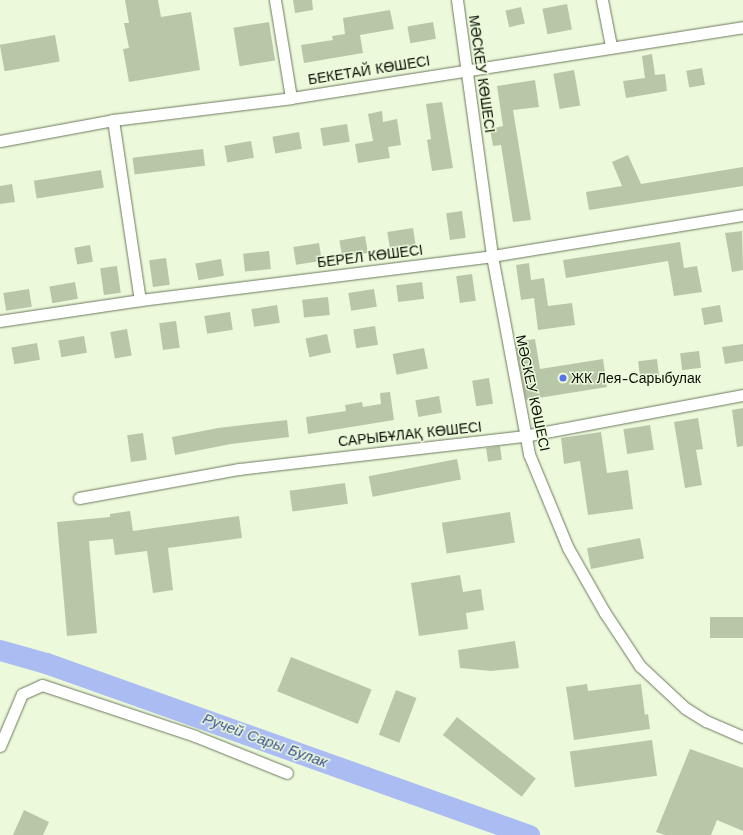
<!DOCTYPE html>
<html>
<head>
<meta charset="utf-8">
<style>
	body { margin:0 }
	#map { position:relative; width:743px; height:835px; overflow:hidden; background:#ecfadb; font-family:"Work Sans",sans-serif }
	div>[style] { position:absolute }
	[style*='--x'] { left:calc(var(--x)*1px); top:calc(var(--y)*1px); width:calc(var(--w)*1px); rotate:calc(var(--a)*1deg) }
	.river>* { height:21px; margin:-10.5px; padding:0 10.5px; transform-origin:10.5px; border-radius:10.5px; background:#aabcf2 }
	.building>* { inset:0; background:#b9c7a9; transform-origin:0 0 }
	.roads { filter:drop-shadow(0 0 1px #6c785d) drop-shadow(0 0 1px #6c785d) }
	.minor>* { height:11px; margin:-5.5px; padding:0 5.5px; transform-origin:5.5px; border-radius:5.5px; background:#fff }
	.dots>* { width:11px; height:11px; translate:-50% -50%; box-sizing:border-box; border:2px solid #ecfadb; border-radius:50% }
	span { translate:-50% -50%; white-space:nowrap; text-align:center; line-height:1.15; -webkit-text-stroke:3px #ecfadb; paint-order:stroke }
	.street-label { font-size:14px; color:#090e05 }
	.poi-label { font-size:14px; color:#090e05 }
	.left { translate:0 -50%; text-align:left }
	.water-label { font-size:15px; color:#3a4d8e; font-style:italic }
</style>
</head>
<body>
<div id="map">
	<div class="river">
		<i style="--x:0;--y:650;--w:48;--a:15.8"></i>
		<i style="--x:46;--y:663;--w:513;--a:19.6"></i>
	</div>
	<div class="building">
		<i style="clip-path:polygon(125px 0,158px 0,161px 17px,191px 12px,200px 70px,129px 82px,123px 49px,129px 48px,124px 23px,129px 23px)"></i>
		<i style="clip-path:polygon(293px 0,312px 0,313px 10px,295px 13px)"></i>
		<i style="left:567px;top:4px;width:26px;height:25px;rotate:79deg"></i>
		<i style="left:521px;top:7px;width:17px;height:16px;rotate:77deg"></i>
		<i style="clip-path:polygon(390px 10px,394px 29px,360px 35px,363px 53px,304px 63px,301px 45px,333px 40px,332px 36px,345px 34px,343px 18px)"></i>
		<i style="left:269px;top:22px;width:39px;height:36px;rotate:81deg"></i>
		<i style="left:433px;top:22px;width:17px;height:26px;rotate:80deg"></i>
		<i style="left:55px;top:35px;width:27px;height:56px;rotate:80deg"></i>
		<i style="clip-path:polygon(652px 54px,655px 75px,665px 74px,667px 91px,626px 98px,623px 81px,645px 78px,642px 56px)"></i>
		<i style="left:702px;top:68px;width:17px;height:16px;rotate:80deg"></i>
		<i style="left:574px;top:70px;width:36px;height:21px;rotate:80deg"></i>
		<i style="clip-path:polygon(535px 80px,539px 107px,513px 110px,531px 220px,513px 222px,501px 145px,493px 146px,490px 129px,503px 126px,497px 86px)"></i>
		<i style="clip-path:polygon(442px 102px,453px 168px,432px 171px,427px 140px,431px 139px,426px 104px)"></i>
		<i style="clip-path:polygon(382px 111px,383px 122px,397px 119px,401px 145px,388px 147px,390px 158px,358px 163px,355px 144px,373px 141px,368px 114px)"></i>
		<i style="left:347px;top:124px;width:18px;height:27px;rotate:81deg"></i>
		<i style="left:299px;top:132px;width:17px;height:27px;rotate:80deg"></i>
		<i style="left:251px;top:141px;width:17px;height:27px;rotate:80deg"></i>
		<i style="left:203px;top:149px;width:17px;height:71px;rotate:83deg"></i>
		<i style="clip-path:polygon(628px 155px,641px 184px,743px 167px,743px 186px,589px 210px,586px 192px,622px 186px,612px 162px)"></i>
		<i style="left:101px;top:170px;width:18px;height:68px;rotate:81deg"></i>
		<i style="clip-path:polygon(12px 184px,15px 202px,0 204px,0 186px)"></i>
		<i style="left:462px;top:211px;width:27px;height:16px;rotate:82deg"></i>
		<i style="left:413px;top:228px;width:18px;height:26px;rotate:81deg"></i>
		<i style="clip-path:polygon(742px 231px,743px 270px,732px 272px,725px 233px)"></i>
		<i style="left:365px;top:236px;width:17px;height:26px;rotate:80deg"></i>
		<i style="clip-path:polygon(680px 242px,684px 268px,697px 266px,702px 292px,674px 296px,668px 261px,566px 278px,563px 260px)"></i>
		<i style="left:319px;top:243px;width:18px;height:26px;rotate:81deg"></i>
		<i style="left:90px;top:245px;width:17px;height:16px;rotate:80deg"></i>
		<i style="left:269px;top:251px;width:18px;height:26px;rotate:84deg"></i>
		<i style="left:166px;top:258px;width:27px;height:17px;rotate:82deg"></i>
		<i style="left:221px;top:259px;width:17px;height:26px;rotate:80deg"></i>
		<i style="clip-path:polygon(529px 263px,531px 280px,544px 278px,548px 306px,572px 303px,575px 325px,538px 330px,534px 298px,521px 300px,516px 265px)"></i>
		<i style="left:117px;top:266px;width:27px;height:17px;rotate:82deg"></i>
		<i style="left:472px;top:274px;width:27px;height:16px;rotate:82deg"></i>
		<i style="left:75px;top:282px;width:17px;height:26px;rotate:80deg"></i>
		<i style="left:422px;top:282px;width:17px;height:26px;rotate:83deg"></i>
		<i style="left:29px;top:289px;width:18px;height:26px;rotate:81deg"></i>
		<i style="left:374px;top:289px;width:18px;height:26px;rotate:81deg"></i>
		<i style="left:328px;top:297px;width:18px;height:26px;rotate:84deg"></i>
		<i style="left:277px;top:305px;width:18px;height:26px;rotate:81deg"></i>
		<i style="left:720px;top:305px;width:17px;height:19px;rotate:80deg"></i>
		<i style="left:230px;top:312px;width:18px;height:26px;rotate:81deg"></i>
		<i style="left:176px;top:321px;width:27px;height:17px;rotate:82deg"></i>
		<i style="left:375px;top:326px;width:19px;height:22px;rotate:81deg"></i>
		<i style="left:127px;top:329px;width:27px;height:17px;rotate:80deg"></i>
		<i style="left:327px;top:334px;width:19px;height:22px;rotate:78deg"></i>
		<i style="left:84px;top:336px;width:17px;height:26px;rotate:80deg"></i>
		<i style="clip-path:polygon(535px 339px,540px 369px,603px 359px,607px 387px,526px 400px,515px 342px)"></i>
		<i style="left:37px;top:343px;width:17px;height:26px;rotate:80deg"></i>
		<i style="clip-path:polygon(743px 344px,743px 361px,725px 364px,722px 347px)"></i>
		<i style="left:424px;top:348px;width:21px;height:32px;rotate:79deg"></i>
		<i style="left:699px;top:351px;width:17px;height:19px;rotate:83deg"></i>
		<i style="left:657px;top:359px;width:17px;height:19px;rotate:83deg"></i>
		<i style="left:489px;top:378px;width:26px;height:17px;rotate:81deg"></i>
		<i style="clip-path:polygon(390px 392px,394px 420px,308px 434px,306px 417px,346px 411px,345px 405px,362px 402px,363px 407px,381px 404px,380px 393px)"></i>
		<i style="left:439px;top:396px;width:17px;height:24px;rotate:80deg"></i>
		<i style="clip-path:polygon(743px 408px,743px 446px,737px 447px,732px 410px)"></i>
		<i style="clip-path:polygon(698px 418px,703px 449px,696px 450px,702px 485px,685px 488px,674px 422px)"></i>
		<i style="clip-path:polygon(287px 420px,289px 437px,231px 444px,175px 455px,172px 437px,218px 428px)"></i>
		<i style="left:650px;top:425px;width:25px;height:27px;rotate:81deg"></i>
		<i style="clip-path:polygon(601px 432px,607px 473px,628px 470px,633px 509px,588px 515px,580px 461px,564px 464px,561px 438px)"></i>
		<i style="left:143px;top:433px;width:27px;height:16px;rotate:82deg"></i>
		<i style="left:500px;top:446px;width:14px;height:14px;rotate:82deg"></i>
		<i style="left:457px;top:459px;width:21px;height:90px;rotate:79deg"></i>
		<i style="left:345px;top:483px;width:21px;height:56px;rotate:82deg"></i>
		<i style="clip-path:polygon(130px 511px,133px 531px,239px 516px,242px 538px,168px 548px,173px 590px,153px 593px,147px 551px,115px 555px,113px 539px,89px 541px,97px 633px,67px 636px,57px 522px,110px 517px,110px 514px)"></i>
		<i style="left:510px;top:512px;width:31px;height:69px;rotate:81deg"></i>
		<i style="left:640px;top:538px;width:21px;height:54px;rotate:79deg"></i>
		<i style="clip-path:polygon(460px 575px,463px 592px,481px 589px,484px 610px,466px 613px,468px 629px,419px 636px,411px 583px)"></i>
		<i style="left:743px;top:617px;width:21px;height:33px;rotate:90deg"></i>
		<i style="clip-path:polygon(515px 641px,519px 668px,491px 671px,460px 668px,458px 650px)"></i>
		<i style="left:291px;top:657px;width:87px;height:37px;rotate:22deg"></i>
		<i style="clip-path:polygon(587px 684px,588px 691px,641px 684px,645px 715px,648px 714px,650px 729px,574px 740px,566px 687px)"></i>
		<i style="left:396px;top:690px;width:22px;height:48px;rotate:21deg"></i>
		<i style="left:457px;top:717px;width:100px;height:23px;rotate:38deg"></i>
		<i style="left:652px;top:740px;width:36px;height:83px;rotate:82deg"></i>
		<i style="clip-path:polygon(690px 749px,743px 768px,743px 831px,717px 820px,711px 835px,665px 835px,656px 832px)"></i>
		<i style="clip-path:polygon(24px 810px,49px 822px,43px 835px,13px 835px)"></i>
	</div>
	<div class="roads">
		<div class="minor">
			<i style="--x:275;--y:0;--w:99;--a:80.7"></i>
			<i style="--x:457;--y:0;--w:258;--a:82.2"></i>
			<i style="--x:492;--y:256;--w:201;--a:79.4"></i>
			<i style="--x:529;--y:454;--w:102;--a:67.5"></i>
			<i style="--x:568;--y:548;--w:75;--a:60.4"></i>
			<i style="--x:605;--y:613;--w:64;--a:56.6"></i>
			<i style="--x:640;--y:666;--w:62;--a:43"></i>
			<i style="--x:685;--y:708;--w:25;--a:32"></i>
			<i style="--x:706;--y:721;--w:40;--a:23.4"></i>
			<i style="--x:602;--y:0;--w:47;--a:78.9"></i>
			<i style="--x:113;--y:120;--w:182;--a:81.5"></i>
			<i style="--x:0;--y:141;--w:115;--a:-10.5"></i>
			<i style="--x:113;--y:120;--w:179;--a:-7"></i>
			<i style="--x:291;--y:98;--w:458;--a:-8.9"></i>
			<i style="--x:0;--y:321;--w:142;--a:-8.5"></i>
			<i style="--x:140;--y:300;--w:355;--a:-7.1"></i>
			<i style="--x:492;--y:256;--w:254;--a:-9.3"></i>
			<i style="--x:79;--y:498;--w:163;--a:-10.3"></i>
			<i style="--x:239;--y:469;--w:287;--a:-6.6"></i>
			<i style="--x:524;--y:436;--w:223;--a:-10.6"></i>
			<i style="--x:0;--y:746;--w:56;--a:-67.1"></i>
			<i style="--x:22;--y:694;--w:22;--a:-24"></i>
			<i style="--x:42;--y:685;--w:161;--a:18.4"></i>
			<i style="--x:195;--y:736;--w:99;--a:21.9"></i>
		</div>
	</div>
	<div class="dots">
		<i style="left:563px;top:378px;background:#5774ea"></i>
	</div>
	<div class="street-label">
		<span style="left:369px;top:70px;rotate:-9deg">БЕКЕТАЙ КӨШЕСІ</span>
		<span style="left:482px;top:74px;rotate:82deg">МӘСКЕУ КӨШЕСІ</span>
		<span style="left:370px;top:256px;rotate:-7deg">БЕРЕЛ КӨШЕСІ</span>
		<span style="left:533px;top:393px;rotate:78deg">МӘСКЕУ КӨШЕСІ</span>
		<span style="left:410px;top:434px;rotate:-6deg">САРЫБҰЛАҚ КӨШЕСІ</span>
	</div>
	<div class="poi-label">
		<span class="left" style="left:571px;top:378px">ЖК Лея-Сарыбулак</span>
	</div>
	<div class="water-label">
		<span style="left:265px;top:741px;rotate:20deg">Ручей Сары Булак</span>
	</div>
</div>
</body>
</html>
